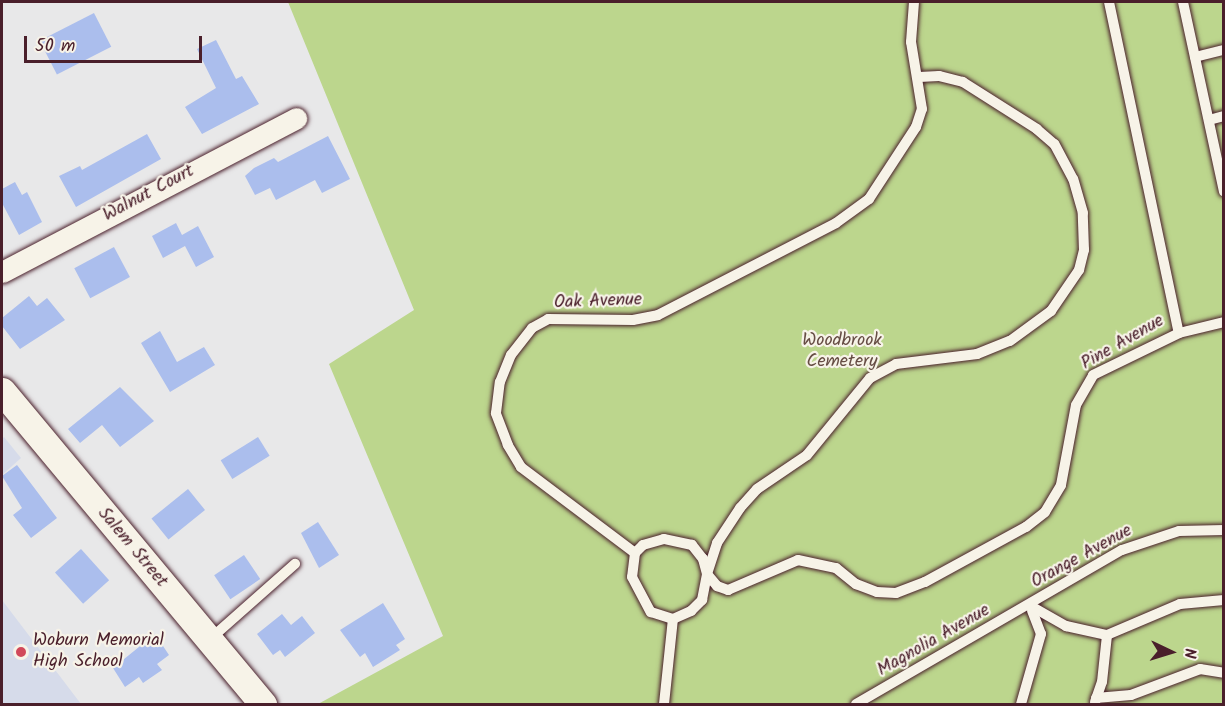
<!DOCTYPE html>
<html>
<head>
<meta charset="utf-8">
<style>
	body { margin:0 }
	#map { position:relative; width:1225px; height:706px; overflow:hidden; background:#e8e8e9; font-family:Kalam,sans-serif }
	div>[style] { position:absolute }
	[style*='--x'] { left:calc(var(--x)*1px); top:calc(var(--y)*1px); width:calc(var(--w)*1px); rotate:calc(var(--a)*1deg) }
	.built>* { inset:0; background:#d6dbea }
	.green>* { inset:0; background:#bcd68d }
	.building>* { inset:0; background:#abbeed; transform-origin:0 0 }
	.roads { filter:drop-shadow(0 0 2px #4a1f2b) drop-shadow(0 0 2px #4a1f2b) }
	.service>* { height:10px; margin:-5px; padding:0 5px; transform-origin:5px; border-radius:5px; background:#f7f3e8 }
	.minor>* { height:21px; margin:-10.5px; padding:0 10.5px; transform-origin:10.5px; border-radius:10.5px; background:#f7f3e8 }
	.tertiary>* { height:27px; margin:-13.5px; padding:0 13.5px; transform-origin:13.5px; border-radius:13.5px; background:#f7f3e8 }
	.dots>* { width:16px; height:16px; translate:-50% -50%; box-sizing:border-box; border:3px solid #f7f3e8; border-radius:50% }
	span { translate:-50% -50%; white-space:nowrap; text-align:center; line-height:1.15; -webkit-text-stroke:4.5px #f7f3e8; paint-order:stroke }
	.street-label { font-size:18px; color:#4a1f2b }
	.park-label { font-size:18px; color:#664d44 }
	.poi-label { font-size:18px; color:#4a1f2b }
	.left { translate:0 -50%; text-align:left }
	.frame { position:absolute; inset:0; border:3px solid #4a1f2b; pointer-events:none }
	.north { position:absolute; left:1141px; top:622px; width:60px; height:60px; -webkit-text-stroke:4px #f7f3e8; paint-order:stroke; rotate:94deg; font-size:16px; font-weight:700; line-height:24px; text-align:center; color:#4a1f2b }
	.north::after { content:''; display:block; margin:auto; width:21px; height:27px; background:#4a1f2b; clip-path:polygon(50% 0,100% 100%,50% 72%,0 100%) }
	.scale { position:absolute; left:24px; top:36px; width:178px; height:27px; box-sizing:border-box; border:3px solid #4a1f2b; border-top:0; padding-left:8px; font-size:18px; line-height:21px; white-space:nowrap; color:#4a1f2b; -webkit-text-stroke:4px #f7f3e8; paint-order:stroke }
</style>
</head>
<body>
<div id="map">
	<div class="built">
		<i style="clip-path:polygon(4px 437px,21px 458px,2px 475px,2px 439px)"></i>
		<i style="clip-path:polygon(2px 600px,81px 704px,2px 704px)"></i>
	</div>
	<div class="green">
		<i style="clip-path:polygon(288px 2px,1223px 2px,1223px 704px,318px 704px,443px 636px,329px 364px,414px 310px)"></i>
	</div>
	<div class="building">
		<i style="left:94px;top:13px;width:38px;height:61px;rotate:63deg"></i>
		<i style="clip-path:polygon(216px 40px,236px 79px,242px 76px,259px 104px,202px 134px,185px 107px,216px 88px,197px 49px)"></i>
		<i style="clip-path:polygon(147px 134px,161px 159px,76px 207px,59px 176px,80px 166px,82px 170px)"></i>
		<i style="clip-path:polygon(328px 136px,350px 179px,322px 193px,315px 180px,276px 200px,270px 188px,255px 195px,245px 176px,254px 168px,274px 158px,278px 162px)"></i>
		<i style="clip-path:polygon(15px 182px,22px 195px,27px 192px,42px 222px,19px 235px,2px 203px,2px 189px)"></i>
		<i style="clip-path:polygon(176px 223px,182px 235px,198px 226px,214px 257px,196px 267px,185px 246px,163px 258px,152px 236px)"></i>
		<i style="left:114px;top:247px;width:34px;height:45px;rotate:62deg"></i>
		<i style="clip-path:polygon(29px 296px,37px 306px,47px 298px,65px 320px,20px 349px,2px 326px,2px 318px)"></i>
		<i style="clip-path:polygon(160px 331px,177px 362px,204px 347px,215px 365px,170px 392px,141px 343px)"></i>
		<i style="clip-path:polygon(120px 387px,154px 421px,120px 447px,102px 425px,80px 443px,68px 429px)"></i>
		<i style="left:258px;top:437px;width:22px;height:44px;rotate:58deg"></i>
		<i style="clip-path:polygon(17px 465px,57px 518px,31px 538px,13px 515px,22px 508px,2px 476px)"></i>
		<i style="left:188px;top:489px;width:27px;height:47px;rotate:51deg"></i>
		<i style="clip-path:polygon(318px 522px,339px 555px,319px 568px,301px 533px)"></i>
		<i style="left:81px;top:549px;width:42px;height:35px;rotate:48deg"></i>
		<i style="left:244px;top:555px;width:29px;height:36px;rotate:56deg"></i>
		<i style="clip-path:polygon(383px 603px,405px 639px,396px 645px,400px 650px,373px 667px,365px 653px,360px 657px,340px 630px)"></i>
		<i style="clip-path:polygon(282px 614px,291px 625px,302px 616px,315px 633px,285px 657px,280px 650px,273px 655px,257px 634px)"></i>
		<i style="clip-path:polygon(155px 634px,169px 655px,157px 664px,162px 670px,143px 683px,139px 677px,125px 687px,113px 668px)"></i>
	</div>
	<div class="roads">
		<div class="service">
			<i style="--x:1109;--y:2;--w:338;--a:78.1"></i>
			<i style="--x:1183;--y:2;--w:194;--a:77.8"></i>
			<i style="--x:1195;--y:57;--w:30;--a:-14"></i>
			<i style="--x:1209;--y:120;--w:16;--a:-15"></i>
			<i style="--x:635;--y:553;--w:143;--a:-143"></i>
			<i style="--x:521;--y:467;--w:26;--a:-121"></i>
			<i style="--x:508;--y:445;--w:34;--a:-111"></i>
			<i style="--x:496;--y:413;--w:31;--a:-83"></i>
			<i style="--x:500;--y:382;--w:29;--a:-68"></i>
			<i style="--x:511;--y:355;--w:34;--a:-52"></i>
			<i style="--x:532;--y:328;--w:18;--a:-29"></i>
			<i style="--x:548;--y:319;--w:85;--a:0.7"></i>
			<i style="--x:633;--y:320;--w:25;--a:-11"></i>
			<i style="--x:658;--y:315;--w:200;--a:-27.3"></i>
			<i style="--x:836;--y:223;--w:41;--a:-36"></i>
			<i style="--x:869;--y:199;--w:86;--a:-56.9"></i>
			<i style="--x:916;--y:127;--w:19;--a:-72"></i>
			<i style="--x:922;--y:109;--w:68;--a:-99.3"></i>
			<i style="--x:911;--y:42;--w:40;--a:-85.7"></i>
			<i style="--x:707;--y:574;--w:33;--a:-72"></i>
			<i style="--x:717;--y:543;--w:42;--a:-56.7"></i>
			<i style="--x:740;--y:508;--w:25;--a:-48"></i>
			<i style="--x:757;--y:489;--w:60;--a:-34.2"></i>
			<i style="--x:807;--y:455;--w:99;--a:-50.7"></i>
			<i style="--x:870;--y:378;--w:30;--a:-28"></i>
			<i style="--x:896;--y:364;--w:82;--a:-7"></i>
			<i style="--x:977;--y:354;--w:35;--a:-22"></i>
			<i style="--x:1010;--y:341;--w:51;--a:-36.2"></i>
			<i style="--x:1051;--y:311;--w:50;--a:-55.7"></i>
			<i style="--x:1079;--y:270;--w:21;--a:-76"></i>
			<i style="--x:1084;--y:250;--w:37;--a:-92"></i>
			<i style="--x:1083;--y:213;--w:35;--a:-106"></i>
			<i style="--x:1073;--y:179;--w:40;--a:-118"></i>
			<i style="--x:1054;--y:144;--w:23;--a:-139"></i>
			<i style="--x:1037;--y:129;--w:88;--a:-147.6"></i>
			<i style="--x:963;--y:82;--w:25;--a:-166"></i>
			<i style="--x:939;--y:76;--w:20;--a:177"></i>
			<i style="--x:707;--y:574;--w:16;--a:50"></i>
			<i style="--x:717;--y:586;--w:12;--a:20"></i>
			<i style="--x:728;--y:590;--w:76;--a:-23.2"></i>
			<i style="--x:798;--y:560;--w:39;--a:12"></i>
			<i style="--x:836;--y:568;--w:26;--a:39"></i>
			<i style="--x:856;--y:584;--w:22;--a:21"></i>
			<i style="--x:877;--y:592;--w:19;--a:3"></i>
			<i style="--x:896;--y:593;--w:31;--a:-21"></i>
			<i style="--x:925;--y:582;--w:115;--a:-28.6"></i>
			<i style="--x:1026;--y:527;--w:24;--a:-38"></i>
			<i style="--x:1045;--y:512;--w:31;--a:-59"></i>
			<i style="--x:1061;--y:485;--w:81;--a:-79.4"></i>
			<i style="--x:1076;--y:405;--w:34;--a:-60"></i>
			<i style="--x:1093;--y:375;--w:96;--a:-26"></i>
			<i style="--x:1179;--y:333;--w:46;--a:-13.7"></i>
			<i style="--x:1029;--y:605;--w:43;--a:29.6"></i>
			<i style="--x:1066;--y:626;--w:42;--a:12.4"></i>
			<i style="--x:1107;--y:635;--w:79;--a:-23"></i>
			<i style="--x:1180;--y:604;--w:44;--a:-5.2"></i>
			<i style="--x:209;--y:640;--w:115;--a:-41.5"></i>
			<i style="--x:1096;--y:698;--w:35;--a:-5"></i>
			<i style="--x:1131;--y:695;--w:74;--a:-20.6"></i>
			<i style="--x:1200;--y:669;--w:24;--a:9"></i>
			<i style="--x:1095;--y:702;--w:21;--a:-71"></i>
			<i style="--x:1102;--y:682;--w:47;--a:-83.9"></i>
			<i style="--x:664;--y:704;--w:85;--a:-84"></i>
			<i style="--x:673;--y:619;--w:20;--a:-24"></i>
			<i style="--x:691;--y:611;--w:16;--a:-45"></i>
			<i style="--x:702;--y:600;--w:26;--a:-79"></i>
			<i style="--x:707;--y:574;--w:16;--a:-105"></i>
			<i style="--x:703;--y:559;--w:18;--a:-128"></i>
			<i style="--x:692;--y:545;--w:29;--a:-168"></i>
			<i style="--x:664;--y:539;--w:22;--a:164"></i>
			<i style="--x:643;--y:545;--w:11;--a:135"></i>
			<i style="--x:635;--y:553;--w:24;--a:97"></i>
			<i style="--x:632;--y:577;--w:40;--a:62"></i>
			<i style="--x:651;--y:612;--w:23;--a:18"></i>
			<i style="--x:856;--y:704;--w:307;--a:-30.1"></i>
			<i style="--x:1122;--y:550;--w:60;--a:-18.4"></i>
			<i style="--x:1179;--y:531;--w:45;--a:-1.3"></i>
			<i style="--x:1021;--y:704;--w:73;--a:-74.1"></i>
			<i style="--x:1041;--y:634;--w:25;--a:-111"></i>
		</div>
		<div class="minor">
			<i style="--x:2;--y:272;--w:332;--a:-27.6"></i>
		</div>
		<div class="tertiary">
			<i style="--x:2;--y:391;--w:408;--a:50.2"></i>
		</div>
	</div>
	<div class="dots">
		<i style="left:21px;top:652px;background:#d1495b"></i>
	</div>
	<div class="street-label">
		<span style="left:149px;top:194px;rotate:-28deg">Walnut Court</span>
		<span style="left:598px;top:302px;rotate:-2deg">Oak Avenue</span>
		<span style="left:1123px;top:343px;rotate:-30deg">Pine Avenue</span>
		<span style="left:132px;top:548px;rotate:50deg">Salem Street</span>
		<span style="left:1082px;top:557px;rotate:-29deg">Orange Avenue</span>
		<span style="left:934px;top:641px;rotate:-30deg">Magnolia Avenue</span>
	</div>
	<div class="park-label">
		<span style="left:842px;top:352px">Woodbrook<br>Cemetery</span>
	</div>
	<div class="poi-label">
		<span class="left" style="left:33px;top:652px">Woburn Memorial<br>High School</span>
	</div>
	<div class="frame"></div>
	<div class="north">N</div>
	<div class="scale">50 m</div>
</div>
</body>
</html>
